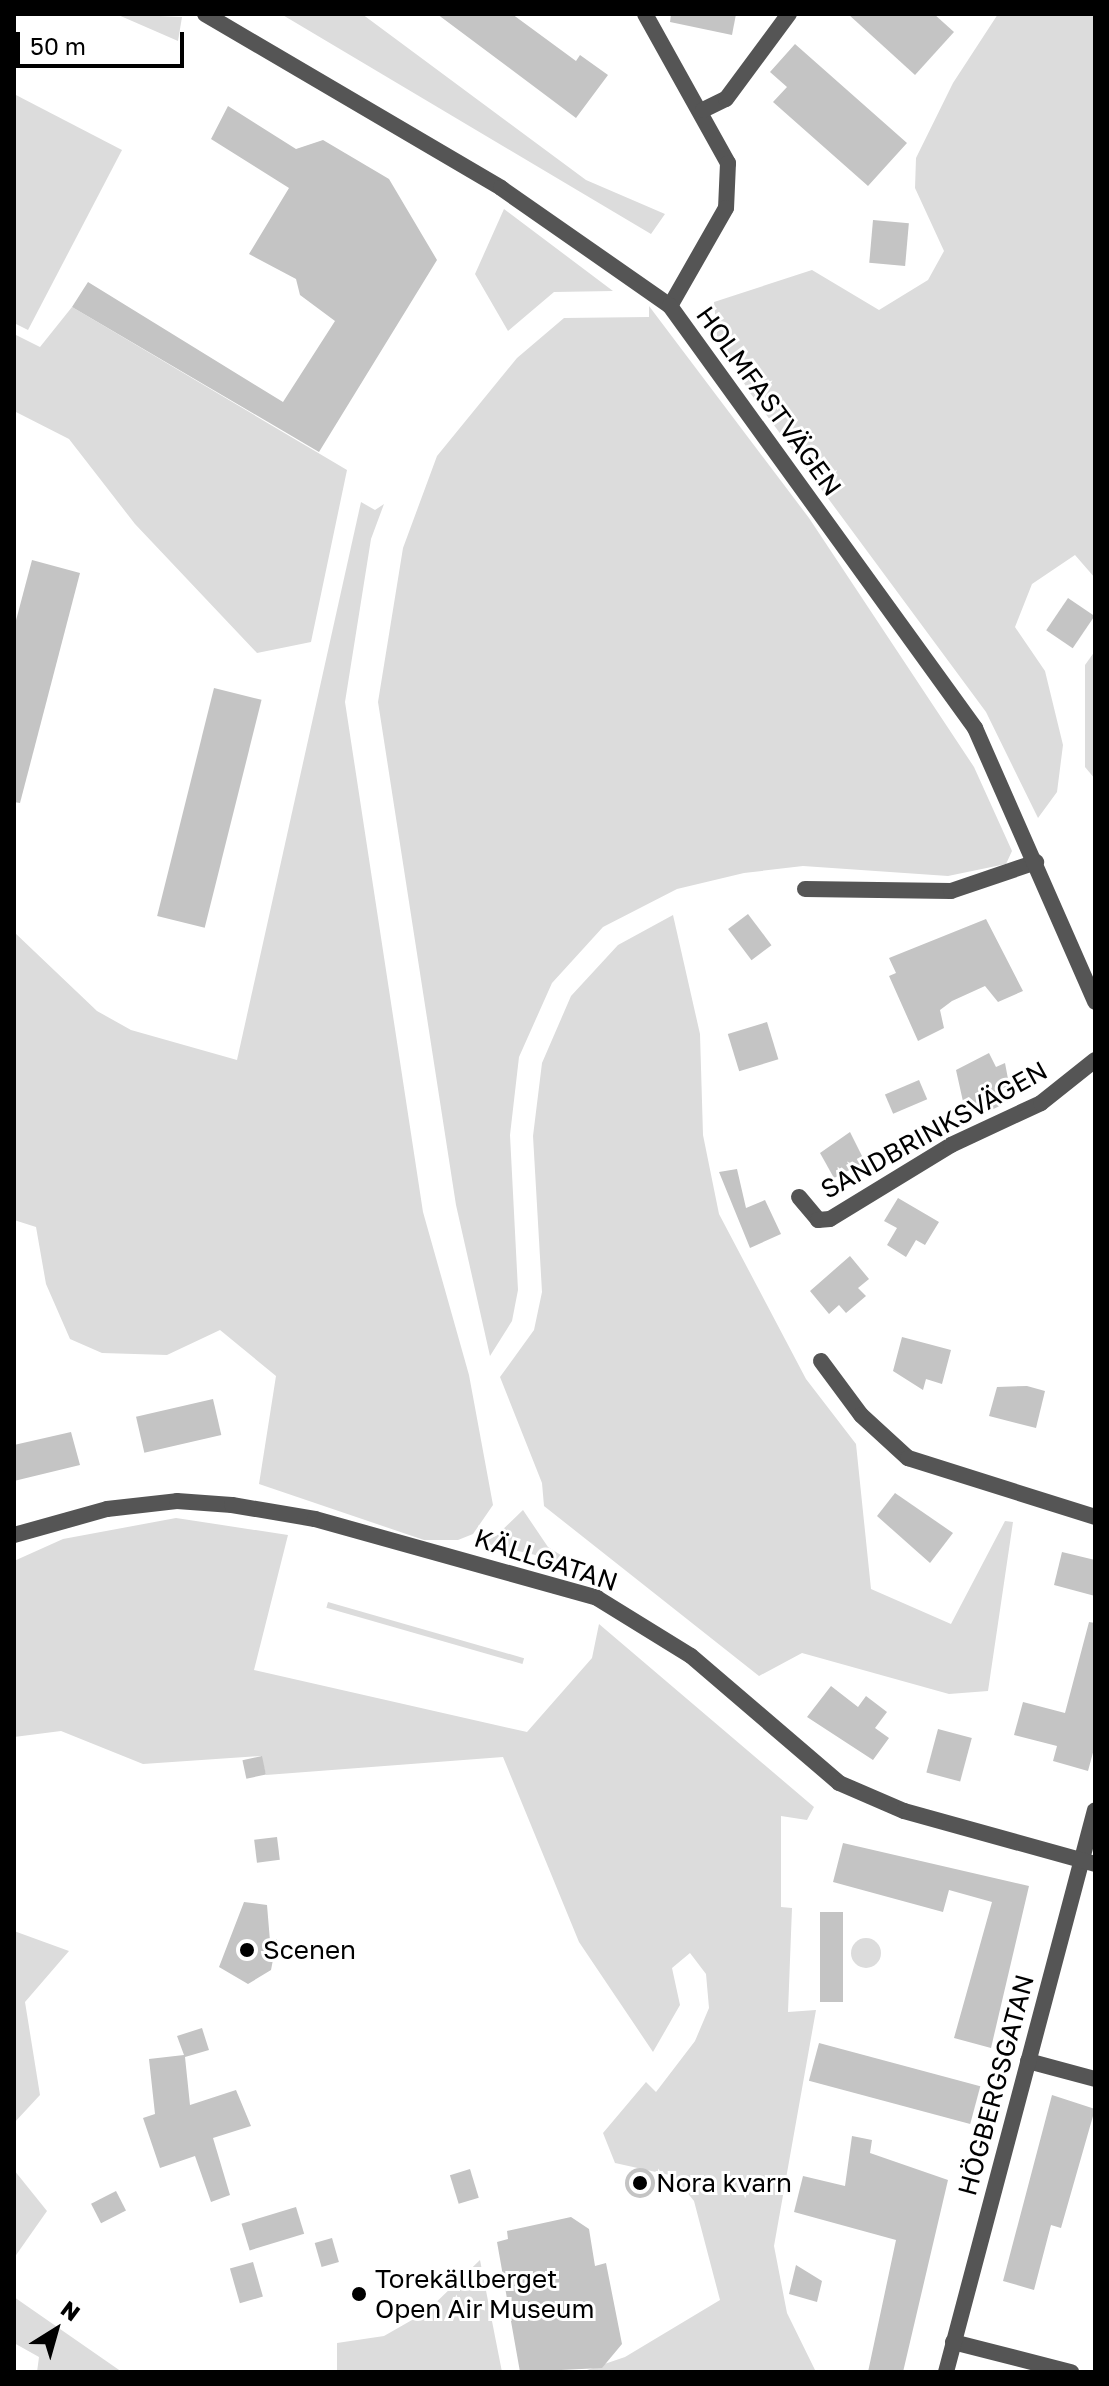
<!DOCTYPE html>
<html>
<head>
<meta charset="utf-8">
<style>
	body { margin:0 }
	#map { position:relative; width:1109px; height:2386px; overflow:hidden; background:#fff; font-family:"Golos Text",sans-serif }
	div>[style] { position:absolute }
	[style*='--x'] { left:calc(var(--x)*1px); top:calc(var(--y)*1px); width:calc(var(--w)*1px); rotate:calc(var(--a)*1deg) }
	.green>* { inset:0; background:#dcdcdc; transform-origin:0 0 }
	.round { border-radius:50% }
	.building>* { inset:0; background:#c4c4c4; transform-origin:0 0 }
	.minor>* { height:16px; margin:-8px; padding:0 8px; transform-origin:8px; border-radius:8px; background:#555 }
	.tertiary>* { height:16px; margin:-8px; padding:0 8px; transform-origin:8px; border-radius:8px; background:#555 }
	.dots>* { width:22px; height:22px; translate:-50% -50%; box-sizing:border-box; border:4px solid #fff; border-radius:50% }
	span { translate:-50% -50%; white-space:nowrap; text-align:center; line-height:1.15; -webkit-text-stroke:6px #fff; paint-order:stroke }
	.street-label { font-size:26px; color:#000 }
	.poi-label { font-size:26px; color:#000 }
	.left { translate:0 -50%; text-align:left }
	.frame { position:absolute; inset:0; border:16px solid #000; pointer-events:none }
	.north { position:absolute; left:16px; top:2290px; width:80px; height:80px; -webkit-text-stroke:6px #fff; paint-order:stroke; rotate:37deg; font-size:22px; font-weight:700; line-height:32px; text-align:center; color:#000 }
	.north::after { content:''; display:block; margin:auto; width:28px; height:36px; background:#000; clip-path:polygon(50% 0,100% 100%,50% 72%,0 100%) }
	.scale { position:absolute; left:16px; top:32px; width:168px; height:36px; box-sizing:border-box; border:4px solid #000; border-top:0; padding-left:10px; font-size:24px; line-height:28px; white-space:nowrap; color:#000; -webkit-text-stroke:6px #fff; paint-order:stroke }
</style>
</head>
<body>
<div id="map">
	<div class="green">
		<i style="clip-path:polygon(116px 14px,182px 17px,178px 41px)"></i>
		<i style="clip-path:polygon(281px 14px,362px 14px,586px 180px,665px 214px,651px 234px)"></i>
		<i style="clip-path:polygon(998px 14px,1095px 14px,1095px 578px,1075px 555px,1032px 584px,1015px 627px,1045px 671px,1063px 745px,1057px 792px,1038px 818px,986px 712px,748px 390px,717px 336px,714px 302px,812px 270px,879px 310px,928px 280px,944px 251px,915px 188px,916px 158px,953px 83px)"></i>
		<i style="clip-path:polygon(14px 94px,122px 150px,28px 330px,14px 323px)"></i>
		<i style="clip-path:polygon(504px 209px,613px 291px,554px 292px,508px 331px,475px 274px)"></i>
		<i style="clip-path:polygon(649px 306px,809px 518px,974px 767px,1012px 851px,1006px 864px,948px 876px,803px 866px,744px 873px,677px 889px,603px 927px,552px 983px,519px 1057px,510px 1135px,518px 1290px,512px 1321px,490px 1356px,456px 1205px,378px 702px,403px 548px,437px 456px,517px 358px,564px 318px,649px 317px)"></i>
		<i style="clip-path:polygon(72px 307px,347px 470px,311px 642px,257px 653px,135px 524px,69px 439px,14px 411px,14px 334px,40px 347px)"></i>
		<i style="clip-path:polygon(361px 502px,375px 510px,384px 504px,371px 539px,345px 702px,423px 1212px,469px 1375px,493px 1505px,473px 1534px,458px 1540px,424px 1540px,259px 1484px,276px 1376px,220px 1330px,167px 1355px,102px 1353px,70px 1339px,46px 1284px,36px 1227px,14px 1220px,14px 932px,97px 1011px,131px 1030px,237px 1060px)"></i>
		<i style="clip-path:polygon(1095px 651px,1095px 779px,1085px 767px,1085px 665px)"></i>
		<i style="clip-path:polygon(673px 915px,700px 1034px,703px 1135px,719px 1214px,806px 1379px,856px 1444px,871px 1589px,951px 1624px,1005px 1521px,1013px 1522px,988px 1691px,949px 1694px,802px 1653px,759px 1676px,544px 1506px,542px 1483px,500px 1377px,534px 1330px,542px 1292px,533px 1136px,542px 1063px,571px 996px,618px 945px)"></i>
		<i style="clip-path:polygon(523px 1510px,548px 1547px,575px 1564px,479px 1542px,496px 1536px)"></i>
		<i style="clip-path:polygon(176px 1518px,288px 1535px,254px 1670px,527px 1732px,592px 1658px,599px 1624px,814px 1807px,807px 1820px,781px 1816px,781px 1907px,792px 1908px,788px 2012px,816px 2010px,774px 2246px,787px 2313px,816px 2372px,581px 2372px,625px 2357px,720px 2300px,694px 2201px,674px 2176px,615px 2163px,603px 2133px,646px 2082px,656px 2092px,695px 2041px,709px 2008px,706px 1974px,690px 1953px,672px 1968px,680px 2005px,653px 2052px,579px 1942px,503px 1757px,266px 1775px,261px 1756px,143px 1764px,61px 1731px,14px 1737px,14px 1561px,63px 1539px)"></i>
		<i style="left:328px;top:1602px;width:204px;height:6px;rotate:16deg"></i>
		<i style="clip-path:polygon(14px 1931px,69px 1951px,25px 2002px,40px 2095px,14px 2123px)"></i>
		<i class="round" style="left:851px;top:1938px;width:30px;height:30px"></i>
		<i style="clip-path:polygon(14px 2170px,47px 2211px,14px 2258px)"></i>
		<i style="clip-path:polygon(480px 2260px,502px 2372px,337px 2372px,337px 2343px,384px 2336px,426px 2312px)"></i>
		<i style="clip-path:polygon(14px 2297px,122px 2372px,37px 2372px,39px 2357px,14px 2343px)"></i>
	</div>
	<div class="building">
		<i style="clip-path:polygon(437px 14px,512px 14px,576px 61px,580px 55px,608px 75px,576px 118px)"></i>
		<i style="clip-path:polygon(671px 14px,736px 14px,732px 35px,670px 22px)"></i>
		<i style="clip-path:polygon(848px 14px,934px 14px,954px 32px,915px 75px)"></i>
		<i style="clip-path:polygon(795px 44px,907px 143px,868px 186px,773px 102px,787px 87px,770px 72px)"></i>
		<i style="clip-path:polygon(228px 106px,296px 149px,323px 140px,389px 179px,437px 260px,319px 452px,72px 307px,88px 282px,283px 402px,335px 321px,300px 295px,296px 279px,249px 254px,289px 188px,211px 139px)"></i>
		<i style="left:873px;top:220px;width:36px;height:43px;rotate:5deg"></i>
		<i style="clip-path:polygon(32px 560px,80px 573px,20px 803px,14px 802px,14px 628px)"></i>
		<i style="left:1068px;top:598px;width:32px;height:39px;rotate:34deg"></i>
		<i style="left:214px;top:688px;width:49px;height:235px;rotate:14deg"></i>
		<i style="left:748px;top:914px;width:39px;height:25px;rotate:53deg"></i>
		<i style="clip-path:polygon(986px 919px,1023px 991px,998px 1002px,985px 986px,952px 1001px,940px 1010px,944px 1028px,918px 1041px,889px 976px,896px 973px,889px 958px)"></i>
		<i style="left:767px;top:1022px;width:39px;height:41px;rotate:73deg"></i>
		<i style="clip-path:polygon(989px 1053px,996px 1067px,1005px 1063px,1012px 1100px,979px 1116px,972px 1102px,964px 1106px,956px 1070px)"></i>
		<i style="left:919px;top:1080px;width:21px;height:37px;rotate:67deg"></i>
		<i style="clip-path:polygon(850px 1132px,865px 1162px,834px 1178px,820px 1153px)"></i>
		<i style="clip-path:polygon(737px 1169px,746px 1208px,765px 1200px,781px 1234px,750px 1248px,719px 1172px)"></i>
		<i style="clip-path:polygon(898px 1198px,939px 1222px,925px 1245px,916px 1240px,906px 1257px,887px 1245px,897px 1228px,884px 1221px)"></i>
		<i style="clip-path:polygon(850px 1256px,869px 1279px,858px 1288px,866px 1296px,846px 1313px,839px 1305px,829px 1314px,810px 1291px)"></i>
		<i style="clip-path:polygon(902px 1337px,951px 1350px,942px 1384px,926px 1379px,923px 1390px,893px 1371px)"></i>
		<i style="clip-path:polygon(1027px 1386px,1045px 1391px,1036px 1428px,989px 1416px,997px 1387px)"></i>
		<i style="left:213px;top:1399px;width:37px;height:79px;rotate:77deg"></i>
		<i style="clip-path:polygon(71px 1432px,80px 1465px,14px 1481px,14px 1445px)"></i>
		<i style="clip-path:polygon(895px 1493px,953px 1533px,930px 1563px,877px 1516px)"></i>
		<i style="clip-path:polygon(1062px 1552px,1095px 1560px,1095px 1596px,1054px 1585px)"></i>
		<i style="clip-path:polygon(1089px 1622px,1095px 1623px,1095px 1745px,1088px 1771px,1053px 1761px,1057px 1746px,1014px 1735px,1023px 1702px,1065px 1713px)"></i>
		<i style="clip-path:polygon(831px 1686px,858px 1707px,866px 1696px,887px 1712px,875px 1728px,889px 1738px,873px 1760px,807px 1717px)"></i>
		<i style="left:938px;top:1729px;width:35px;height:45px;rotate:15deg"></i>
		<i style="left:262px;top:1756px;width:19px;height:20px;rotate:78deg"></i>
		<i style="left:277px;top:1837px;width:23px;height:23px;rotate:83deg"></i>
		<i style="clip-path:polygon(843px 1843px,1029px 1886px,991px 2048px,954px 2038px,992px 1902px,949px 1890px,943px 1912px,833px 1882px)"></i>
		<i style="clip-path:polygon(244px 1902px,267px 1905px,270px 1941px,277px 1939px,271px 1970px,248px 1984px,219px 1967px)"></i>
		<i style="left:820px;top:1912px;width:23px;height:90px"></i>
		<i style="clip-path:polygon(202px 2028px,209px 2050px,185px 2057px,190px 2105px,236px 2090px,251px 2126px,213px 2138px,230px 2195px,211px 2202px,195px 2156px,160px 2168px,143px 2118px,155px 2114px,149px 2059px,184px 2055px,177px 2036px)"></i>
		<i style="left:819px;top:2043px;width:167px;height:39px;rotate:15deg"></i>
		<i style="clip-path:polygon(1052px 2095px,1095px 2109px,1061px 2228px,1051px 2225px,1034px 2290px,1003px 2281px)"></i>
		<i style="clip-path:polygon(852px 2136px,872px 2140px,870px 2153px,948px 2180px,903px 2372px,868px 2372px,896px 2240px,794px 2212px,803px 2176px,845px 2186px)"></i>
		<i class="round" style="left:625px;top:2168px;width:30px;height:30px"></i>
		<i style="left:470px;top:2169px;width:30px;height:21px;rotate:73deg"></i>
		<i style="left:116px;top:2191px;width:22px;height:28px;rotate:63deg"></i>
		<i style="left:296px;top:2207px;width:28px;height:57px;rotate:73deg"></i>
		<i style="clip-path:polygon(571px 2217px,589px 2229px,595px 2266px,606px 2263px,622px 2344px,602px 2368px,520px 2372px,497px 2242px,508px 2239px,507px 2231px)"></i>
		<i style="left:332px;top:2238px;width:25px;height:18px;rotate:74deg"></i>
		<i style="left:253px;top:2262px;width:36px;height:24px;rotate:74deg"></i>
		<i style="clip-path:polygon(796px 2265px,822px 2281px,817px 2302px,789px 2294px)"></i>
	</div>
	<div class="minor">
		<i style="--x:645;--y:14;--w:171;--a:60.9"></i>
		<i style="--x:728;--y:163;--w:45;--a:92.5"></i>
		<i style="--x:726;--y:208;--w:113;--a:119.7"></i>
		<i style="--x:703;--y:110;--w:25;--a:-26"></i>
		<i style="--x:726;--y:99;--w:106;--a:-53.5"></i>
		<i style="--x:805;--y:889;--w:146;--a:0.8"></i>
		<i style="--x:951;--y:891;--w:90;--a:-18.8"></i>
		<i style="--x:799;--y:1197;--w:30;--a:50"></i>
		<i style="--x:818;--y:1220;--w:12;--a:-5"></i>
		<i style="--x:830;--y:1219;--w:142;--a:-31.4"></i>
		<i style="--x:951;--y:1145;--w:99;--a:-25"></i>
		<i style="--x:1041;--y:1103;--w:69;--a:-38.5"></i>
		<i style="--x:821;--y:1361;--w:67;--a:53.5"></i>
		<i style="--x:861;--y:1415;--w:64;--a:42.5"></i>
		<i style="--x:908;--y:1458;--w:196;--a:17.5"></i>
		<i style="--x:1028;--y:2061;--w:69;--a:15"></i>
		<i style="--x:953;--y:2342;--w:122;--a:14.3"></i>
		<i style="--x:946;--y:2372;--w:581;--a:-75.15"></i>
	</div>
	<div class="tertiary">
		<i style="--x:205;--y:14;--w:343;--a:30.4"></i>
		<i style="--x:501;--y:188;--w:206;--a:34.9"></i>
		<i style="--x:670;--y:306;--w:521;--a:54.14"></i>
		<i style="--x:975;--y:728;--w:299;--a:66.3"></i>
		<i style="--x:14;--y:1535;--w:97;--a:-15.6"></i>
		<i style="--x:107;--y:1509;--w:70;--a:-6.5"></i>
		<i style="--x:177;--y:1501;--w:55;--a:4.2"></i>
		<i style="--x:232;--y:1505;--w:84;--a:9.6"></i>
		<i style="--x:315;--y:1519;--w:293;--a:15.6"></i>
		<i style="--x:597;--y:1598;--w:110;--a:31.7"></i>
		<i style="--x:691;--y:1656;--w:195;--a:40.6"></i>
		<i style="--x:839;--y:1783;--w:71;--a:23.3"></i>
		<i style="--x:904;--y:1811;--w:198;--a:15.5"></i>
	</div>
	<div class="dots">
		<i style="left:247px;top:1950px;background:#000"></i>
		<i style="left:640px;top:2183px;background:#000"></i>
		<i style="left:359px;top:2294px;background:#000"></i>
	</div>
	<div class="street-label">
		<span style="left:769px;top:401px;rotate:54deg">HOLMFASTVÄGEN</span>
		<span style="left:934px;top:1130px;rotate:-29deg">SANDBRINKSVÄGEN</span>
		<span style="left:546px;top:1560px;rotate:18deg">KÄLLGATAN</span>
		<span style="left:996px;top:2085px;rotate:-75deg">HÖGBERGSGATAN</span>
	</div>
	<div class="poi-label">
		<span class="left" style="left:263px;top:1950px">Scenen</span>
		<span class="left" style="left:656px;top:2183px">Nora kvarn</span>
		<span class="left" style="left:375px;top:2294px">Torekällberget<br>Open Air Museum</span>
	</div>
	<div class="frame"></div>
	<div class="north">N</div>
	<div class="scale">50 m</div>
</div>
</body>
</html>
